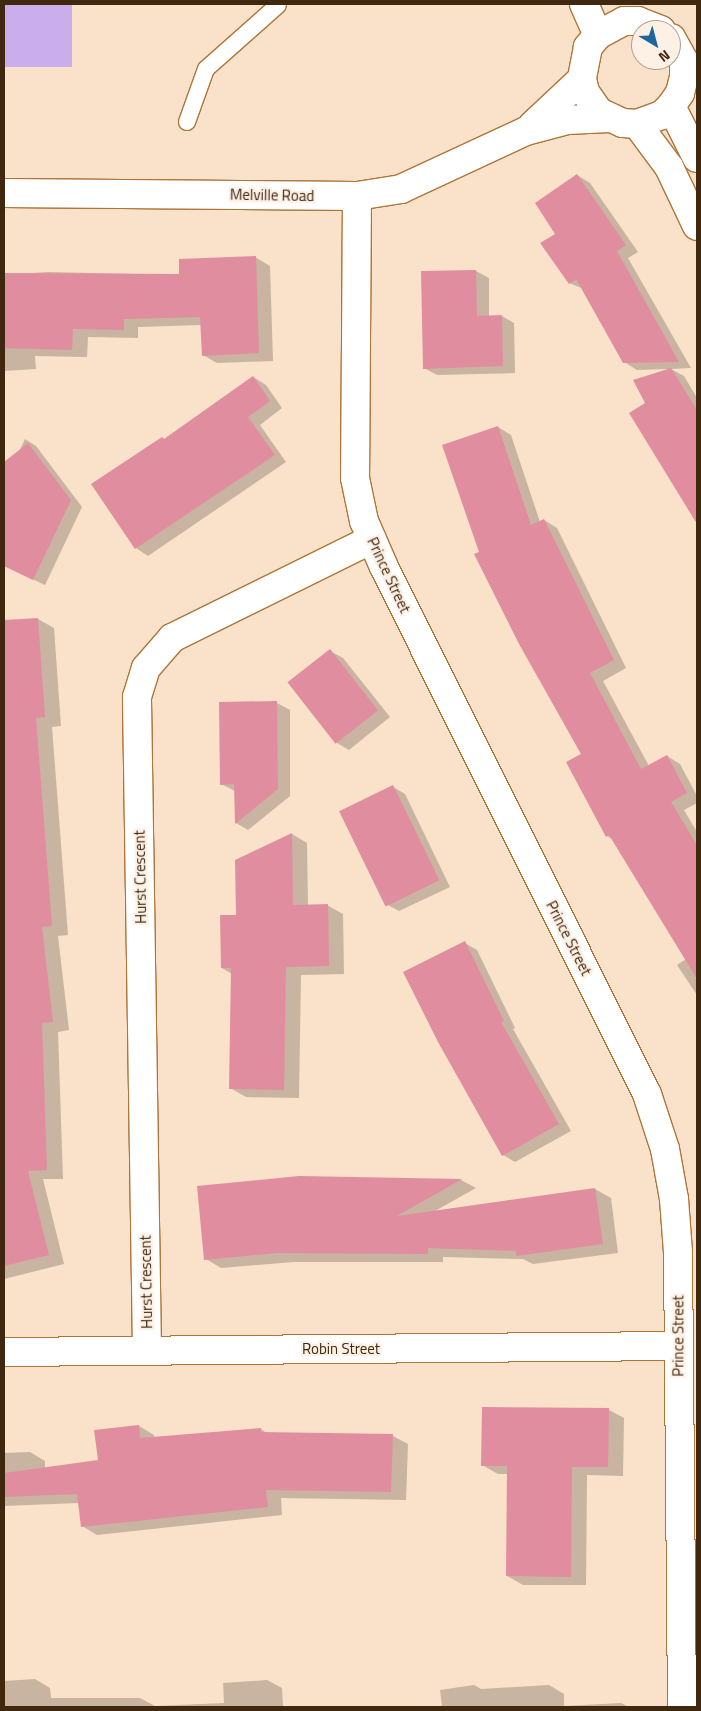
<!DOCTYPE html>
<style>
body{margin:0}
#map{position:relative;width:701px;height:1711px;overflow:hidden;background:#fae1c9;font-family:"Titillium Web",sans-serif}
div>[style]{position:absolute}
.green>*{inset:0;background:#caadec;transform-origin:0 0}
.shadow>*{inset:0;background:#0003}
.building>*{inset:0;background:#e18da0;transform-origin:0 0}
.roads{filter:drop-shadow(1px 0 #ae7539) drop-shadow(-1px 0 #ae7539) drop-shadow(0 1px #ae7539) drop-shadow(0 -1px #ae7539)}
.lane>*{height:16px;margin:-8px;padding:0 8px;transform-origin:8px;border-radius:8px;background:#fff}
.street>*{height:28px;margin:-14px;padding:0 14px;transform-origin:14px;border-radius:14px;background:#fff}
.secondary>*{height:28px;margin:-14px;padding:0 14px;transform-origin:14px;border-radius:14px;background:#fff}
span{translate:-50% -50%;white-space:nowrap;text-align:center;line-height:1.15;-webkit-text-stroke:4.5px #fdf0e5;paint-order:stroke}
.street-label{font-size:15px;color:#40280f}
.frame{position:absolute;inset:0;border:5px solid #40280f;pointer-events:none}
.north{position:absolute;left:631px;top:20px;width:50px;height:50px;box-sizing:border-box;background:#fdf0e5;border:1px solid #b1a08f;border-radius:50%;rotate:143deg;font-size:14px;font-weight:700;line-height:20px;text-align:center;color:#40280f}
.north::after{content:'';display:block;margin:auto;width:18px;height:22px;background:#1d6699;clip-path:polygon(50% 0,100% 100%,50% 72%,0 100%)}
</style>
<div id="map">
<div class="green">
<i style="left:4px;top:4px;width:68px;height:63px"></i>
</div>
<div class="shadow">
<i style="clip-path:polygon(577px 175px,590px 183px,638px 252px,628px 258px,691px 368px,671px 369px,684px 376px,697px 398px,697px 522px,647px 403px,669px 369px,637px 370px,624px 362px,584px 289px,569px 283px,557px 234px)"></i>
<i style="clip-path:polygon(255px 257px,270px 266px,273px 361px,217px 363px,203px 355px,202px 325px,138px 327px,138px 338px,88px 337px,87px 357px,35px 356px,36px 369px,4px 371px,4px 275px,48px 272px,181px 275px)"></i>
<i style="clip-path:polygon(476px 271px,489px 278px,489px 316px,502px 316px,514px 323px,515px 373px,437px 375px,424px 368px,422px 272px)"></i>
<i style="clip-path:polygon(253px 377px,266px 385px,282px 408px,260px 425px,286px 462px,148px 556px,136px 548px,165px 440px)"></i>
<i style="clip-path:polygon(498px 427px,511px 435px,540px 522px,544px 520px,557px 528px,626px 668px,603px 681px,649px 766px,667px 756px,680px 764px,697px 796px,697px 803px,684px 810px,697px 832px,697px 995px,677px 965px,686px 959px,613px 840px,607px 836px,582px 755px,480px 552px)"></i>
<i style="clip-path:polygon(25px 439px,36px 446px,82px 507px,45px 585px,4px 566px,4px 484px)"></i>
<i style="clip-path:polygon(38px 619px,54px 628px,61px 726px,52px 727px,68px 935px,58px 936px,69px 1030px,58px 1032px,63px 1179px,43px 1179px,64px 1264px,4px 1279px,4px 621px)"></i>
<i style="clip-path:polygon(330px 651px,343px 658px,390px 717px,349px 750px,337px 743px,289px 683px)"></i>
<i style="clip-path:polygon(277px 703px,290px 710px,290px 796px,248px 830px,236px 823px,235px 791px,221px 784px,220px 704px)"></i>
<i style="clip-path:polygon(393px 787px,405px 794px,450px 887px,399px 911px,386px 904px)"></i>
<i style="clip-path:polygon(292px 834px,307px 843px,308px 906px,327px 905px,343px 914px,344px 974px,301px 975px,299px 1098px,246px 1097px,230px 1088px,232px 974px,222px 968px,238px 916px)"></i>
<i style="clip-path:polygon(465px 943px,477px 950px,515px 1028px,513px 1029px,571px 1131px,515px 1162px,503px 1155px)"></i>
<i style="clip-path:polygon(299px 1178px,461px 1180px,476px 1188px,435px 1211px,595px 1189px,611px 1198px,618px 1253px,533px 1264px,523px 1259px,443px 1257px,443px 1262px,294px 1262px,221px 1268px,206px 1259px)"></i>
<i style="clip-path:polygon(609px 1410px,624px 1418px,623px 1476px,587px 1475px,586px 1585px,523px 1585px,507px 1576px,508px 1474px,498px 1474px,482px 1465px)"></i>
<i style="clip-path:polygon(139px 1426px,154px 1435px,154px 1438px,261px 1429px,268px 1434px,393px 1436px,408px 1444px,406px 1500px,281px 1498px,282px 1515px,97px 1535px,82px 1526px,79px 1503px,4px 1506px,4px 1453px,30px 1452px,45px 1461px,45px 1468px,99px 1461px)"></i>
<i style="clip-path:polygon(35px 1679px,50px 1688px,51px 1698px,140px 1698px,155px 1706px,224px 1703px,223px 1683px,267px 1680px,282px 1688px,283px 1707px,4px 1707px,4px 1681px)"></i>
<i style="clip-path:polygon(474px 1685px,481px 1689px,549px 1685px,564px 1694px,564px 1706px,621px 1703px,629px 1707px,442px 1707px,440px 1690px)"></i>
</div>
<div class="building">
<i style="clip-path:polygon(577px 174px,626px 245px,617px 251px,679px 362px,623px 363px,576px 279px,569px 284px,540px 243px,555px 234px,535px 203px)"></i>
<i style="clip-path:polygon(256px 256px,259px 353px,202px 356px,200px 317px,124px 319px,124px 330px,73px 329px,72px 350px,4px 348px,4px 273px,179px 274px,179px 259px)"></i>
<i style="clip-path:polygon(476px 270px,477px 316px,502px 315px,503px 366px,423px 369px,421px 271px)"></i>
<i style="clip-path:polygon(671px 368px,697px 410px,697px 524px,629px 413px,645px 403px,633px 380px)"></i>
<i style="clip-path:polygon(253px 376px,270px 401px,248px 417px,275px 455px,135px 549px,91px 484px,162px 437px,164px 439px)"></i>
<i style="clip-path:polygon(498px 426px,531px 525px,544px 519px,614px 660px,590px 673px,641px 769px,667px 755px,687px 793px,671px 802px,697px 845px,697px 979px,609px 835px,606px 837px,566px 762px,581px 754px,519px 644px,474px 554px,479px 552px,442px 445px)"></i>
<i style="clip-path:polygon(28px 443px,71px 500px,33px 580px,4px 566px,4px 462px)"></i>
<i style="clip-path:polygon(38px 618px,45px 717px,36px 718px,52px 926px,42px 927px,53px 1022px,42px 1023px,47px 1170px,28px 1171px,49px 1255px,4px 1266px,4px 620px)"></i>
<i style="left:330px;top:649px;width:78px;height:54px;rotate:52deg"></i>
<i style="clip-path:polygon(277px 701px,278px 789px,235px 824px,234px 784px,220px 785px,219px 702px)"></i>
<i style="left:393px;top:785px;width:106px;height:60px;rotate:64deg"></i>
<i style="clip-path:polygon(292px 833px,293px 905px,328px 904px,329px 966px,286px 967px,284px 1090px,229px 1089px,231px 968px,221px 968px,220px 915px,236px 915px,235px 860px)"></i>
<i style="clip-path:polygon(465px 941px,504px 1021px,501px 1022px,559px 1124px,502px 1156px,438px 1042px,403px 972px)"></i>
<i style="clip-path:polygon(299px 1176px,462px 1179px,397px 1216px,595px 1188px,603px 1244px,516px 1256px,516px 1251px,428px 1248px,428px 1254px,277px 1253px,204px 1260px,197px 1186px)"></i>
<i style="clip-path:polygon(482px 1407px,609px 1408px,608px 1467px,572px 1467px,571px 1577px,506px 1576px,507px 1466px,481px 1466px)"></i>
<i style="clip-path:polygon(139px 1425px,140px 1438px,261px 1428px,261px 1432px,393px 1434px,391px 1492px,266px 1490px,268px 1507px,81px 1527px,77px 1494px,4px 1497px,4px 1473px,98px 1460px,94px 1430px)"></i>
</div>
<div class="roads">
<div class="lane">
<i style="left:187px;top:122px;width:56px;rotate:-70.3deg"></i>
<i style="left:206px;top:69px;width:96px;rotate:-41.6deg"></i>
</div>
<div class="street">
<i style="left:357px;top:196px;width:282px;rotate:90.4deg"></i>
<i style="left:355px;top:478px;width:44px;rotate:78.2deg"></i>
<i style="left:364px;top:521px;width:50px;rotate:66.5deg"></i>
<i style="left:384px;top:567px;width:589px;rotate:63.48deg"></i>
<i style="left:647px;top:1094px;width:58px;rotate:71.9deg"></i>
<i style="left:665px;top:1149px;width:51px;rotate:79.8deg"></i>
<i style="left:674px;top:1199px;width:53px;rotate:85.7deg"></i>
<i style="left:678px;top:1252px;width:455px;rotate:89.5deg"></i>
<i style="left:147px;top:1351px;width:654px;rotate:-90.88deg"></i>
<i style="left:137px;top:697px;width:30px;rotate:-73deg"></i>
<i style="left:146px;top:668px;width:40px;rotate:-49deg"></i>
<i style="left:172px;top:638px;width:223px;rotate:-26.3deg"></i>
<i style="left:4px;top:1352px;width:674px;rotate:-0.51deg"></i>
</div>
<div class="secondary">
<i style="left:584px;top:4px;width:34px;rotate:66deg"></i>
<i style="left:661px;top:30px;width:25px;rotate:-159deg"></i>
<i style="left:638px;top:21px;width:14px;rotate:180deg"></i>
<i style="left:624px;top:21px;width:30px;rotate:152deg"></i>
<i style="left:598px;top:35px;width:16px;rotate:130deg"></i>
<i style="left:588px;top:47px;width:33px;rotate:101deg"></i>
<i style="left:582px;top:79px;width:13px;rotate:77deg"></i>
<i style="left:585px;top:92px;width:24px;rotate:55deg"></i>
<i style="left:599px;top:112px;width:26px;rotate:25deg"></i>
<i style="left:623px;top:123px;width:14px;rotate:4deg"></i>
<i style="left:637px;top:124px;width:27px;rotate:-20deg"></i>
<i style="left:662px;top:115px;width:13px;rotate:-45deg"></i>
<i style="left:671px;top:106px;width:16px;rotate:-55deg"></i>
<i style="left:680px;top:93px;width:16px;rotate:-76deg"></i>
<i style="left:684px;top:77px;width:16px;rotate:-90deg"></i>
<i style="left:684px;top:61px;width:26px;rotate:-119deg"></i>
<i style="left:671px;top:106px;width:58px;rotate:63.4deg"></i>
<i style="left:637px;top:124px;width:54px;rotate:53.3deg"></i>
<i style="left:669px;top:167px;width:65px;rotate:64.6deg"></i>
<i style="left:533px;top:125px;width:67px;rotate:-43.2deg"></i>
<i style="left:4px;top:193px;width:353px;rotate:0.5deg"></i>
<i style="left:357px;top:196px;width:45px;rotate:-9deg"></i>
<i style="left:401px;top:189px;width:138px;rotate:-24.9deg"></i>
<i style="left:526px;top:131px;width:42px;rotate:-15deg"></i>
<i style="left:567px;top:120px;width:43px;rotate:-2.7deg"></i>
</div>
</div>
<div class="street-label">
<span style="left:272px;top:195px;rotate:1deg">Melville Road</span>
<span style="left:389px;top:575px;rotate:65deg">Prince Street</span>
<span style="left:140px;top:877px;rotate:-91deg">Hurst Crescent</span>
<span style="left:569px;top:938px;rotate:63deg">Prince Street</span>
<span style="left:146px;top:1282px;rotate:-91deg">Hurst Crescent</span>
<span style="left:678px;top:1336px;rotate:-90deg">Prince Street</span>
<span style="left:341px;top:1349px">Robin Street</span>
</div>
<div class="frame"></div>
<div class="north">N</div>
</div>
